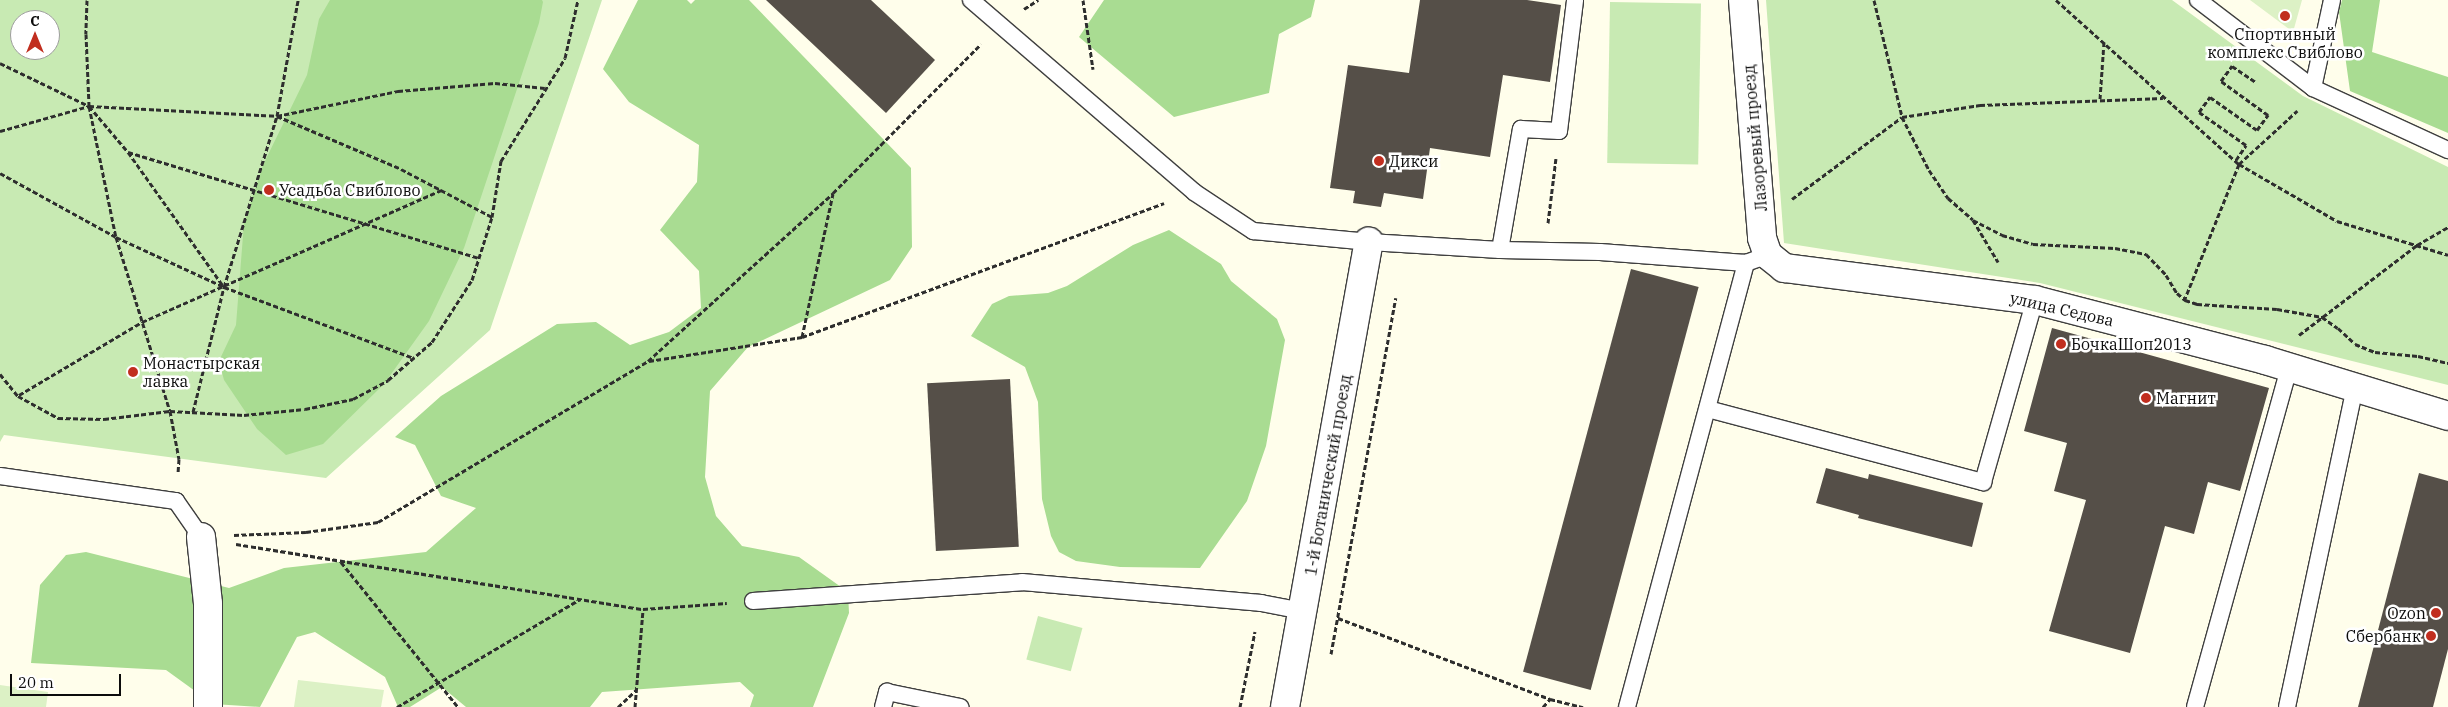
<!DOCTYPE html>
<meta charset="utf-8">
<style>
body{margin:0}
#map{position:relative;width:2448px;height:707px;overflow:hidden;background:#fffeeb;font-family:"IBM Plex Serif",serif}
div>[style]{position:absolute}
.green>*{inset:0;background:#c8eab3;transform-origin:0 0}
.forest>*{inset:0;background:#a9dc92}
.pitch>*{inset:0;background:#dcf1c5}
.building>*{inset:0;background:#554f48;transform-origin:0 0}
.path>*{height:3px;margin-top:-1.5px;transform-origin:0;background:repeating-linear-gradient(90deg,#2e2e2e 0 5px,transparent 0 7.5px)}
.roads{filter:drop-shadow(1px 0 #3f3f3f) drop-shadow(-1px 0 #3f3f3f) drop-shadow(0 1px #3f3f3f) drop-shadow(0 -1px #3f3f3f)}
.service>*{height:16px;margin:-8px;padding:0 8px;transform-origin:8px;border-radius:8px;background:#fff}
.minor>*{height:28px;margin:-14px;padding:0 14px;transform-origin:14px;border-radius:14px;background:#fff}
.dots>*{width:14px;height:14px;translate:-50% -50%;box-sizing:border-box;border:2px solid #fff;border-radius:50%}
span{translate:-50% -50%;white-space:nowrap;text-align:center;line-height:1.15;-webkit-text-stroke:5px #fff;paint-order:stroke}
.poi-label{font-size:16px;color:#0c0c0c}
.left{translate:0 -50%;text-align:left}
.right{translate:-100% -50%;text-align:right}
.street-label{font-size:16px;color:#0c0c0c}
.north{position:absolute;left:10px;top:10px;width:50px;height:50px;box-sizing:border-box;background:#fff;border:1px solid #9e9e9e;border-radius:50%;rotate:0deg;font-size:14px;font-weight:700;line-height:20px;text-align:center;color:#0c0c0c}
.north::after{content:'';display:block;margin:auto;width:18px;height:22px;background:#c12e1f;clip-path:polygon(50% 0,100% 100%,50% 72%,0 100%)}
.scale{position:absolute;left:10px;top:674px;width:111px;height:22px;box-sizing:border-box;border:2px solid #0c0c0c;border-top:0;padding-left:6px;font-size:15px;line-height:18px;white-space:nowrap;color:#0c0c0c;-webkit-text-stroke:4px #fff;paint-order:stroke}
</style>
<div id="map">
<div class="green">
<i style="clip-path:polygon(evenodd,0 0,602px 0,490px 330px,326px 478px,4px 435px,0 442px,0 0,20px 20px,50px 20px,50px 50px,20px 50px,20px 20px)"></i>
<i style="clip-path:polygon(1766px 0,2172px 0,2303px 96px,2448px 167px,2448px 385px,2040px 283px,1784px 243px)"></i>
<i style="left:1610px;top:2px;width:91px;height:161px;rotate:1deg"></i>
<i style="left:1038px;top:616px;width:46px;height:45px;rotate:15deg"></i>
</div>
<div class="forest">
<i style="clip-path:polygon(330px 0,542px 0,543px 2px,539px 23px,464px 248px,429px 321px,384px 384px,323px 444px,286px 455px,257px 429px,224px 380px,219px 361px,236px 325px,244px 223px,263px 165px,307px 75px,319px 19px)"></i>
<i style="clip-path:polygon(638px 0,687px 0,691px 4px,695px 0,749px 0,911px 168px,912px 247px,890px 280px,748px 347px,710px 391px,705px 477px,716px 516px,742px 546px,799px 557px,848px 592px,849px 613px,813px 707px,750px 707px,754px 695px,740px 682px,602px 692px,590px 707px,466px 707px,442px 687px,410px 707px,398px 707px,385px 677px,315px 632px,297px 637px,260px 707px,213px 704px,166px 670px,31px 663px,40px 585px,66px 555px,86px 552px,229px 588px,284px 568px,426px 552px,476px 508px,441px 496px,415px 445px,395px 437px,441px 396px,557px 324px,596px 322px,630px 345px,669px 332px,701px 308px,699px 271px,660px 230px,697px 182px,699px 145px,629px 102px,603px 69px)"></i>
<i style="clip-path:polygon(1104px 0,1315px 0,1311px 17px,1279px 34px,1269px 93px,1174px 117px,1079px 37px)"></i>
<i style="clip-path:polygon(2342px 0,2380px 0,2372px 52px,2448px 77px,2448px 133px,2350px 91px,2339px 12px)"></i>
<i style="clip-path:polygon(1169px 230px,1221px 264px,1231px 281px,1277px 319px,1285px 340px,1266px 446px,1247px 501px,1200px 568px,1120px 567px,1076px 561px,1059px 552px,1051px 536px,1042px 499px,1038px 402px,1025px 367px,971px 336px,992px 304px,1009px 296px,1048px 293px,1067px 286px,1133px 245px)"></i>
</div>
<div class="pitch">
<i style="clip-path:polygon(2250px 0,2302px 0,2293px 32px)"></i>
<i style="clip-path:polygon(298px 680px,384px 690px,381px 707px,294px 707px)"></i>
<i style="clip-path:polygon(0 685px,48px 692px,46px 707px,0 707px)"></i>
</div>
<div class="building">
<i style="clip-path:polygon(766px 0,871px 0,935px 60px,886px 113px)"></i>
<i style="clip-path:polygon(1420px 0,1527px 0,1561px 5px,1550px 82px,1503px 75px,1490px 157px,1430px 148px,1423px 199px,1384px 193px,1381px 207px,1353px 203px,1355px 191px,1330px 188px,1348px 65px,1409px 73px)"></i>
<i style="left:1631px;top:269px;width:70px;height:417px;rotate:15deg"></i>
<i style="clip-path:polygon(2052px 328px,2269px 388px,2240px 491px,2208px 482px,2194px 534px,2165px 526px,2130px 653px,2049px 631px,2086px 500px,2054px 491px,2067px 443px,2024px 431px)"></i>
<i style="left:1010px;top:379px;width:168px;height:83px;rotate:87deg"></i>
<i style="clip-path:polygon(1826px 468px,1868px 479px,1869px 474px,1983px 503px,1972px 547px,1858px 518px,1859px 515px,1816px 503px)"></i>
<i style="clip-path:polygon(2419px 473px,2448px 481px,2448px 649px,2433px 707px,2358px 707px)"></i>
</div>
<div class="path">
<i style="left:87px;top:0;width:34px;rotate:92deg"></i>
<i style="left:86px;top:34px;width:72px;rotate:87.6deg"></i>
<i style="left:89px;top:106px;width:60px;rotate:49.7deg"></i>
<i style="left:128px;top:152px;width:166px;rotate:54.6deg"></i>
<i style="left:1083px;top:0;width:70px;rotate:81.8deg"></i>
<i style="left:1874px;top:0;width:120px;rotate:76.5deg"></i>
<i style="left:1902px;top:117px;width:59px;rotate:63deg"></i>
<i style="left:1929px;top:170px;width:34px;rotate:56deg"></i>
<i style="left:1948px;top:198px;width:33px;rotate:41deg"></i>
<i style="left:1973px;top:220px;width:33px;rotate:27deg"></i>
<i style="left:2002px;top:235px;width:32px;rotate:16deg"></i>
<i style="left:2033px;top:244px;width:82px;rotate:2.8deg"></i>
<i style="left:2115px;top:248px;width:32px;rotate:11deg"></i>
<i style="left:2146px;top:254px;width:29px;rotate:46deg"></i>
<i style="left:2166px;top:275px;width:21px;rotate:59deg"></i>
<i style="left:2177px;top:293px;width:11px;rotate:41deg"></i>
<i style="left:2185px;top:300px;width:13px;rotate:18deg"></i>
<i style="left:2197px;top:304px;width:80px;rotate:3.6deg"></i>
<i style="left:2277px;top:309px;width:46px;rotate:10.1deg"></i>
<i style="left:2322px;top:317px;width:19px;rotate:35deg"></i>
<i style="left:2338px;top:328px;width:23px;rotate:43deg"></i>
<i style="left:2355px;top:344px;width:22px;rotate:22deg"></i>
<i style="left:2375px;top:352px;width:43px;rotate:5.3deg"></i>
<i style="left:2418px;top:356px;width:31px;rotate:13deg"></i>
<i style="left:2056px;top:0;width:246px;rotate:41.9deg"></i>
<i style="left:2239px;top:164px;width:113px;rotate:30.2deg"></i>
<i style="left:2337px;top:221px;width:116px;rotate:17deg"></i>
<i style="left:1024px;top:9px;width:17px;rotate:-33deg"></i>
<i style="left:0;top:63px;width:99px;rotate:25.8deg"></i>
<i style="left:89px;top:106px;width:134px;rotate:78.4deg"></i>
<i style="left:116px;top:237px;width:182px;rotate:72.8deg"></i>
<i style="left:170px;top:411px;width:49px;rotate:79.4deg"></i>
<i style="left:179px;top:459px;width:14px;rotate:94deg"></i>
<i style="left:2100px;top:99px;width:57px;rotate:-86deg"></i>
<i style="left:277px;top:116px;width:135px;rotate:23.1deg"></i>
<i style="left:401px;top:169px;width:103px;rotate:27.8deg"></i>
<i style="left:0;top:131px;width:92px;rotate:-15.7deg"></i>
<i style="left:89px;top:106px;width:188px;rotate:3deg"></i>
<i style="left:277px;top:116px;width:124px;rotate:-11.7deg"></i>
<i style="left:398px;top:91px;width:97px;rotate:-4.7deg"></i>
<i style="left:495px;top:83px;width:50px;rotate:5.7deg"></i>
<i style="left:128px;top:152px;width:367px;rotate:16.8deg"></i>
<i style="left:2236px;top:160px;width:18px;rotate:-56deg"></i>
<i style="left:2246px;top:145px;width:57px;rotate:-144.9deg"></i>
<i style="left:2199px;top:112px;width:19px;rotate:-54deg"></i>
<i style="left:2210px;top:97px;width:57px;rotate:35.1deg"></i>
<i style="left:2257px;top:130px;width:19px;rotate:-54deg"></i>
<i style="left:2268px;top:115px;width:58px;rotate:-144.1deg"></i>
<i style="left:2221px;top:81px;width:19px;rotate:-54deg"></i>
<i style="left:2232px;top:66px;width:29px;rotate:34deg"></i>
<i style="left:0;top:173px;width:132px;rotate:28.9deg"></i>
<i style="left:116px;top:237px;width:119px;rotate:24.8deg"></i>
<i style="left:224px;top:287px;width:203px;rotate:20.5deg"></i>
<i style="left:1792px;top:199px;width:137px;rotate:-36.7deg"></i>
<i style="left:1902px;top:117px;width:79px;rotate:-8.7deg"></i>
<i style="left:1980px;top:105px;width:183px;rotate:-2.2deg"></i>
<i style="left:1973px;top:220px;width:49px;rotate:59.2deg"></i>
<i style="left:1548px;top:223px;width:65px;rotate:-83deg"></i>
<i style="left:2184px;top:301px;width:148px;rotate:-68.1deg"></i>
<i style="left:2239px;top:164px;width:79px;rotate:-42.4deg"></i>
<i style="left:2299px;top:335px;width:148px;rotate:-37.3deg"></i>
<i style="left:2417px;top:245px;width:36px;rotate:-30deg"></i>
<i style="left:802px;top:337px;width:146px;rotate:-77.8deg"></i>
<i style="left:649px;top:361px;width:155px;rotate:-8.9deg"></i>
<i style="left:802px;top:337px;width:386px;rotate:-20.3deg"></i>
<i style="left:0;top:374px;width:28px;rotate:51deg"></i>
<i style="left:18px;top:396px;width:46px;rotate:28.8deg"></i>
<i style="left:58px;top:418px;width:46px;rotate:1.2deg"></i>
<i style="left:104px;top:419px;width:66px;rotate:-6.9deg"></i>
<i style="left:170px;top:411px;width:74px;rotate:3.1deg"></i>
<i style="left:244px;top:415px;width:61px;rotate:-5.6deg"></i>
<i style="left:305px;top:409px;width:49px;rotate:-11.8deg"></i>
<i style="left:353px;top:399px;width:40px;rotate:-28deg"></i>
<i style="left:388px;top:380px;width:58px;rotate:-40.8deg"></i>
<i style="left:432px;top:342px;width:74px;rotate:-57.2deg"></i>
<i style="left:472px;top:280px;width:66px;rotate:-72.4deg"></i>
<i style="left:492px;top:217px;width:57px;rotate:-80.9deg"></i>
<i style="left:501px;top:161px;width:121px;rotate:-58.1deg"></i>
<i style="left:565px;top:58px;width:59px;rotate:-77.4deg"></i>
<i style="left:19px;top:395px;width:143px;rotate:-30.7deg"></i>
<i style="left:142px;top:322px;width:327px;rotate:-23.8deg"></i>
<i style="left:193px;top:412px;width:129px;rotate:-76.1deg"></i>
<i style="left:224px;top:287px;width:179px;rotate:-72.8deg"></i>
<i style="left:277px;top:116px;width:118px;rotate:-79.7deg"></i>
<i style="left:234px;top:535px;width:72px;rotate:-2.4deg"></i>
<i style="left:306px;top:532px;width:73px;rotate:-7.9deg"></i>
<i style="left:378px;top:522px;width:314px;rotate:-30.8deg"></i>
<i style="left:648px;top:361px;width:250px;rotate:-42.2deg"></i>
<i style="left:833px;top:193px;width:210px;rotate:-45.2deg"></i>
<i style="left:236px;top:544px;width:412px;rotate:9.1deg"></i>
<i style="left:643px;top:609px;width:84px;rotate:-4.1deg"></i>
<i style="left:341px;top:562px;width:186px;rotate:51.1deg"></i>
<i style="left:1338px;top:618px;width:227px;rotate:20.9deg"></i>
<i style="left:1550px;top:699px;width:34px;rotate:14deg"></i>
<i style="left:1331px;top:654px;width:362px;rotate:-79.7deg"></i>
<i style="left:397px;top:707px;width:212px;rotate:-30.5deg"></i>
<i style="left:618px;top:707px;width:25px;rotate:-43deg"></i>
<i style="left:635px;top:707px;width:98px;rotate:-85.3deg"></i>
<i style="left:1240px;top:707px;width:77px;rotate:-78.8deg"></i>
<i style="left:1543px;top:707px;width:11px;rotate:-49deg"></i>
</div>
<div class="roads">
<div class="service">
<i style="left:971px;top:0;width:294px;rotate:40.7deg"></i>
<i style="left:1194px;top:192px;width:71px;rotate:33.5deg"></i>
<i style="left:1253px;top:231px;width:117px;rotate:5.4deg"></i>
<i style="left:1369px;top:242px;width:131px;rotate:3.5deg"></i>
<i style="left:1500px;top:250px;width:100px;rotate:1.1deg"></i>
<i style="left:1600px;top:252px;width:146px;rotate:4.3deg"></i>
<i style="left:1746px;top:263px;width:23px;rotate:-20deg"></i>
<i style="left:2198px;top:0;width:145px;rotate:37.4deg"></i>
<i style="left:2313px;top:88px;width:149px;rotate:24.7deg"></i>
<i style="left:2313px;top:88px;width:90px;rotate:-77.8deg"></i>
<i style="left:1500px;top:250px;width:123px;rotate:-80.2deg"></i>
<i style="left:1521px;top:129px;width:38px;rotate:3deg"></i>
<i style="left:1559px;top:131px;width:132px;rotate:-83deg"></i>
<i style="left:1708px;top:409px;width:285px;rotate:14.9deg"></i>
<i style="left:1983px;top:482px;width:189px;rotate:-74.1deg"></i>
<i style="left:0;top:476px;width:178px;rotate:8.1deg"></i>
<i style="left:176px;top:501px;width:44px;rotate:55.2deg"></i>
<i style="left:753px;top:601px;width:270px;rotate:-4deg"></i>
<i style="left:1022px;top:582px;width:240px;rotate:5deg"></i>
<i style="left:1261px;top:603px;width:43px;rotate:10.8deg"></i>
<i style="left:883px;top:707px;width:16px;rotate:-75deg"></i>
<i style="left:887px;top:692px;width:75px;rotate:11.6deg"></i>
<i style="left:1627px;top:707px;width:460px;rotate:-75deg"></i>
<i style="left:2195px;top:707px;width:352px;rotate:-74.5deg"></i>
<i style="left:2287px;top:707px;width:326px;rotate:-78deg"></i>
</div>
<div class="minor">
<i style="left:1743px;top:0;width:239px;rotate:85.4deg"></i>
<i style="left:1762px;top:238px;width:18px;rotate:71deg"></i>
<i style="left:1768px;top:255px;width:21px;rotate:39deg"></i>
<i style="left:1784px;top:268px;width:253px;rotate:7.3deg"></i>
<i style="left:2035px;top:300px;width:238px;rotate:14.6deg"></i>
<i style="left:2265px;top:360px;width:191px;rotate:17deg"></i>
<i style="left:201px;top:537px;width:67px;rotate:84deg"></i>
<i style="left:208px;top:604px;width:103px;rotate:90deg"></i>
<i style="left:1285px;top:707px;width:473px;rotate:-79.8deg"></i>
</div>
</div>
<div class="dots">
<i style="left:2285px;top:16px;background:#c12e1f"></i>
<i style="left:1379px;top:161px;background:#c12e1f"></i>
<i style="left:269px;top:190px;background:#c12e1f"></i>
<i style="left:2061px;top:344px;background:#c12e1f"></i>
<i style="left:133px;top:372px;background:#c12e1f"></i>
<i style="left:2146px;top:398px;background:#c12e1f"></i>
<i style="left:2436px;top:613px;background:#c12e1f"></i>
<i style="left:2431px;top:636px;background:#c12e1f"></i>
</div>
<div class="poi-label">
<span style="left:2285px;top:43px">Спортивный<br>комплекс Свиблово</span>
<span class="left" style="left:1389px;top:161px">Дикси</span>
<span class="left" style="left:279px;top:190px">Усадьба Свиблово</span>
<span class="left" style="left:2071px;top:344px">БочкаШоп2013</span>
<span class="left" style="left:143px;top:372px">Монастырская<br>лавка</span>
<span class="left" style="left:2156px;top:398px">Магнит</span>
<span class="right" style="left:2426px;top:613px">Ozon</span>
<span class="right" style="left:2421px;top:636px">Сбербанк</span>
</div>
<div class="street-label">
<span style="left:1755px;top:138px;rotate:-95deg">Лазоревый проезд</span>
<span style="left:2062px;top:309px;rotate:13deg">улица Седова</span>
<span style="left:1328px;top:475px;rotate:-80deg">1-й Ботанический проезд</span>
</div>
<div class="north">С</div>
<div class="scale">20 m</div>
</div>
